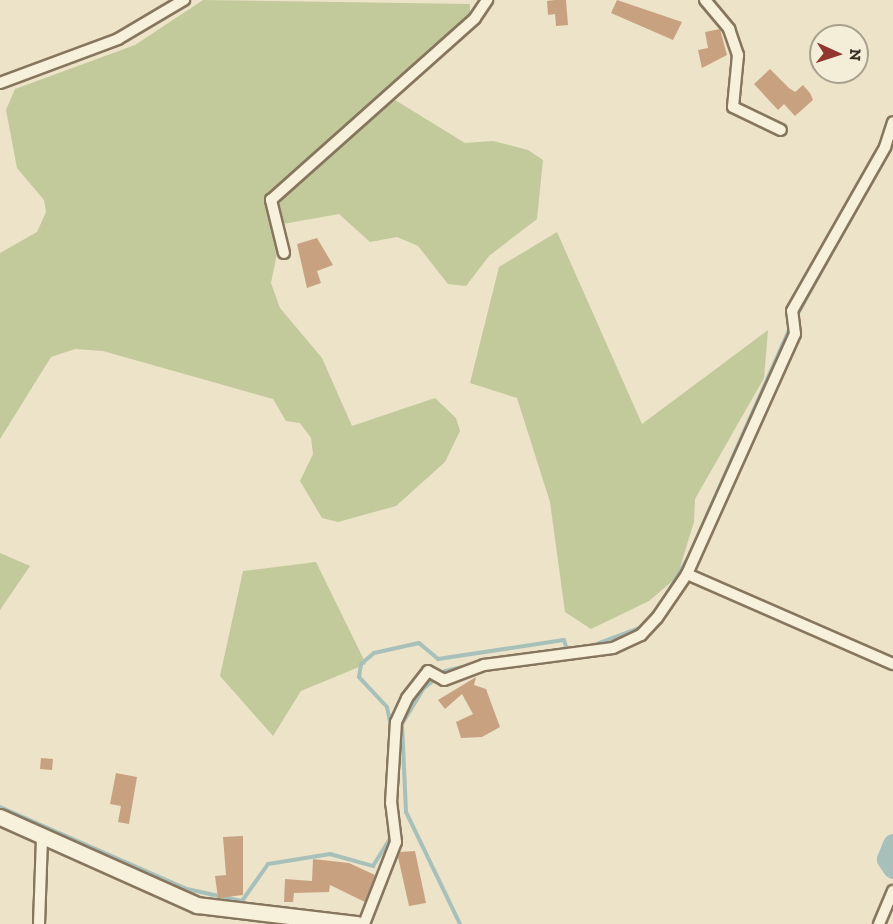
<!DOCTYPE html>
<style>
body{margin:0}
#map{position:relative;width:893px;height:924px;overflow:hidden;background:#ece3c8;font-family:"Zilla Slab",serif}
div>[style]{position:absolute}
.green>*{inset:0;background:#c2ca9c}
.stream>*{height:4px;margin:-2px;padding:0 2px;transform-origin:2px;border-radius:2px;background:#a8c0ba}
.river>*{height:21px;margin:-10.5px;padding:0 10.5px;transform-origin:10.5px;border-radius:10.5px;background:#a8c0ba}
.building>*{inset:0;background:#c8a280;transform-origin:0 0}
.roads{filter:drop-shadow(2px 0 #87765e) drop-shadow(-2px 0 #87765e) drop-shadow(0 2px #87765e) drop-shadow(0 -2px #87765e)}
.street>*{height:10px;margin:-5px;padding:0 5px;transform-origin:5px;border-radius:5px;background:#f7f0db}
.secondary>*{height:15px;margin:-7.5px;padding:0 7.5px;transform-origin:7.5px;border-radius:7.5px;background:#f7f0db}
span{translate:-50% -50%;white-space:nowrap;text-align:center;line-height:1.15;-webkit-text-stroke:4.5px #f4edd7;paint-order:stroke}
.north{position:absolute;left:809px;top:24px;width:60px;height:60px;box-sizing:border-box;background:#f4edd7;border:2px solid #a9a08e;border-radius:50%;rotate:93deg;font-size:16px;font-weight:700;line-height:24px;text-align:center;color:#382d21}
.north::after{content:'';display:block;margin:auto;width:21px;height:27px;background:#923631;clip-path:polygon(50% 0,100% 100%,50% 72%,0 100%)}
</style>
<div id="map">
<div class="green">
<i style="clip-path:polygon(203px 0,470px 4px,470px 12px,396px 90px,395px 100px,465px 143px,493px 141px,528px 150px,543px 160px,537px 219px,489px 256px,466px 286px,448px 284px,418px 246px,397px 237px,370px 242px,339px 214px,283px 224px,271px 283px,280px 308px,322px 358px,352px 426px,435px 398px,456px 418px,460px 431px,445px 462px,396px 506px,338px 522px,322px 518px,300px 481px,313px 454px,311px 438px,300px 423px,286px 421px,273px 399px,103px 351px,75px 349px,51px 357px,0 439px,0 253px,37px 232px,46px 212px,44px 200px,17px 168px,6px 110px,15px 89px,135px 45px)"></i>
<i style="clip-path:polygon(557px 232px,642px 424px,768px 330px,764px 378px,695px 499px,694px 522px,677px 577px,649px 601px,591px 629px,565px 612px,550px 502px,517px 398px,470px 383px,499px 267px)"></i>
<i style="clip-path:polygon(0 553px,30px 566px,0 610px)"></i>
<i style="clip-path:polygon(316px 562px,366px 664px,301px 691px,273px 736px,220px 676px,243px 571px)"></i>
</div>
<div class="stream">
<i style="left:796px;top:317px;width:200px;rotate:-61deg"></i>
<i style="left:664px;top:599px;width:48px;rotate:-59.7deg"></i>
<i style="left:688px;top:558px;width:254px;rotate:-66.1deg"></i>
<i style="left:591px;top:646px;width:54px;rotate:-20.4deg"></i>
<i style="left:642px;top:627px;width:28px;rotate:-51deg"></i>
<i style="left:391px;top:726px;width:19px;rotate:-102deg"></i>
<i style="left:387px;top:707px;width:41px;rotate:-133deg"></i>
<i style="left:359px;top:677px;width:13px;rotate:-81deg"></i>
<i style="left:361px;top:664px;width:17px;rotate:-40deg"></i>
<i style="left:374px;top:653px;width:46px;rotate:-12.5deg"></i>
<i style="left:419px;top:643px;width:25px;rotate:40deg"></i>
<i style="left:438px;top:659px;width:127px;rotate:-8.6deg"></i>
<i style="left:564px;top:640px;width:10px;rotate:73deg"></i>
<i style="left:0;top:807px;width:204px;rotate:23.7deg"></i>
<i style="left:187px;top:889px;width:56px;rotate:12.3deg"></i>
<i style="left:242px;top:901px;width:45px;rotate:-54.9deg"></i>
<i style="left:268px;top:864px;width:63px;rotate:-9.2deg"></i>
<i style="left:330px;top:854px;width:45px;rotate:15.6deg"></i>
<i style="left:373px;top:866px;width:32px;rotate:-58deg"></i>
<i style="left:390px;top:839px;width:52px;rotate:-93.3deg"></i>
<i style="left:460px;top:924px;width:124px;rotate:-115.7deg"></i>
<i style="left:406px;top:812px;width:88px;rotate:-92.6deg"></i>
<i style="left:402px;top:724px;width:41px;rotate:-59deg"></i>
<i style="left:423px;top:689px;width:28px;rotate:-39deg"></i>
<i style="left:445px;top:671px;width:57px;rotate:-13.1deg"></i>
</div>
<div class="river">
<i style="left:893px;top:844px;width:16px;rotate:112deg"></i>
<i style="left:887px;top:859px;width:11px;rotate:56deg"></i>
</div>
<div class="building">
<i style="clip-path:polygon(555px 0,566px 0,568px 25px,556px 26px,555px 14px,548px 15px,547px 1px)"></i>
<i style="clip-path:polygon(617px 0,682px 22px,673px 40px,611px 13px)"></i>
<i style="clip-path:polygon(720px 29px,727px 55px,702px 68px,698px 50px,708px 48px,705px 32px)"></i>
<i style="clip-path:polygon(770px 69px,789px 88px,795px 92px,803px 85px,810px 93px,813px 100px,795px 116px,784px 104px,778px 110px,754px 84px)"></i>
<i style="clip-path:polygon(317px 238px,333px 265px,317px 271px,321px 283px,307px 288px,297px 244px)"></i>
<i style="clip-path:polygon(476px 677px,474px 685px,486px 689px,500px 727px,482px 737px,461px 738px,456px 722px,473px 714px,462px 694px,445px 709px,438px 700px)"></i>
<i style="left:41px;top:758px;width:12px;height:11px;rotate:5deg"></i>
<i style="clip-path:polygon(116px 773px,137px 777px,129px 824px,118px 822px,121px 806px,110px 804px)"></i>
<i style="clip-path:polygon(243px 836px,243px 895px,218px 898px,215px 876px,226px 875px,223px 837px)"></i>
<i style="clip-path:polygon(415px 851px,426px 903px,409px 906px,398px 857px,400px 852px)"></i>
<i style="clip-path:polygon(313px 859px,349px 863px,375px 875px,365px 902px,330px 885px,329px 892px,294px 893px,293px 902px,284px 902px,285px 879px,312px 881px)"></i>
</div>
<div class="roads">
<div class="street">
<i style="left:705px;top:0;width:38px;rotate:50deg"></i>
<i style="left:729px;top:29px;width:28px;rotate:71deg"></i>
<i style="left:738px;top:55px;width:52px;rotate:95.5deg"></i>
<i style="left:733px;top:107px;width:53px;rotate:25.6deg"></i>
<i style="left:0;top:83px;width:126px;rotate:-20.4deg"></i>
<i style="left:118px;top:39px;width:77px;rotate:-30.6deg"></i>
<i style="left:284px;top:253px;width:55px;rotate:-103.8deg"></i>
<i style="left:271px;top:200px;width:273px;rotate:-41.7deg"></i>
<i style="left:475px;top:18px;width:22px;rotate:-56deg"></i>
<i style="left:687px;top:574px;width:225px;rotate:23.6deg"></i>
<i style="left:39px;top:924px;width:86px;rotate:-88deg"></i>
<i style="left:364px;top:924px;width:88px;rotate:-68.7deg"></i>
<i style="left:396px;top:842px;width:39px;rotate:-97deg"></i>
<i style="left:391px;top:803px;width:81px;rotate:-86.5deg"></i>
<i style="left:396px;top:722px;width:26px;rotate:-65deg"></i>
<i style="left:407px;top:698px;width:34px;rotate:-52deg"></i>
<i style="left:428px;top:671px;width:18px;rotate:29deg"></i>
<i style="left:444px;top:680px;width:43px;rotate:-20.6deg"></i>
<i style="left:484px;top:665px;width:130px;rotate:-7.5deg"></i>
<i style="left:613px;top:648px;width:31px;rotate:-25deg"></i>
<i style="left:641px;top:635px;width:23px;rotate:-47deg"></i>
<i style="left:657px;top:618px;width:53px;rotate:-55.7deg"></i>
<i style="left:687px;top:574px;width:263px;rotate:-65.8deg"></i>
<i style="left:795px;top:334px;width:23px;rotate:-97deg"></i>
<i style="left:792px;top:311px;width:189px;rotate:-60.4deg"></i>
<i style="left:885px;top:147px;width:26px;rotate:-72deg"></i>
<i style="left:879px;top:924px;width:36px;rotate:-67deg"></i>
</div>
<div class="secondary">
<i style="left:0;top:817px;width:216px;rotate:24.1deg"></i>
<i style="left:197px;top:905px;width:161px;rotate:6.8deg"></i>
</div>
</div>
<div class="north">N</div>
</div>
